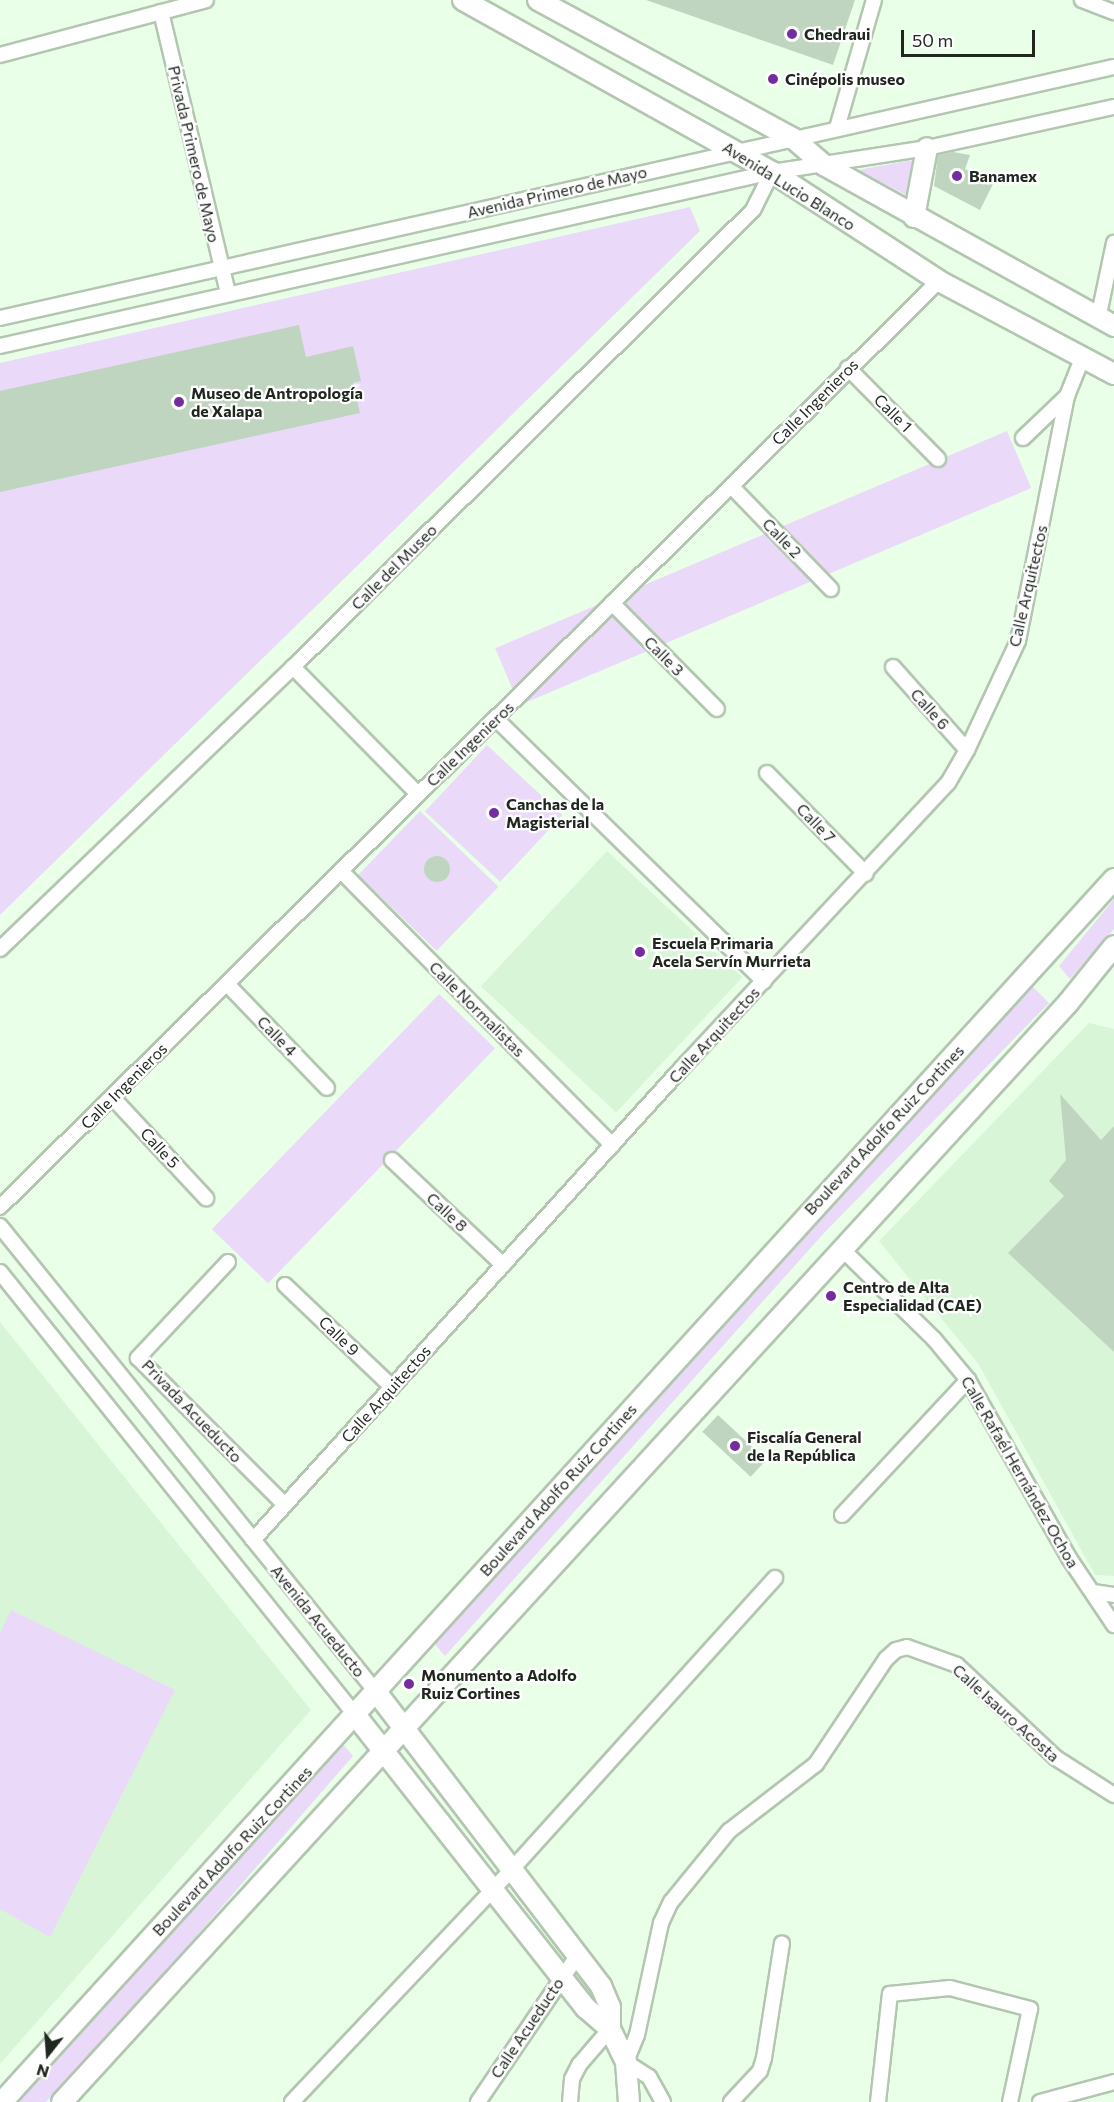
<!DOCTYPE html>
<meta charset="utf-8">
<style>
body{margin:0}
#map{position:relative;width:1114px;height:2102px;overflow:hidden;background:#e9ffe7;font-family:Commissioner,sans-serif}
div>[style]{position:absolute}
.built>*{inset:0;background:#d9f5d7;transform-origin:0 0}
.green>*{inset:0;background:#ebd9fa;transform-origin:0 0}
.building>*{inset:0;background:#c0d5bf;transform-origin:0 0}
.round{border-radius:50%}
.roads{filter:drop-shadow(2px 0 #b2c6b0) drop-shadow(-2px 0 #b2c6b0) drop-shadow(0 2px #b2c6b0) drop-shadow(0 -2px #b2c6b0)}
.street>*{height:14px;margin:-7px;padding:0 7px;transform-origin:7px;border-radius:7px;background:#fff}
.secondary>*{height:20px;margin:-10px;padding:0 10px;transform-origin:10px;border-radius:10px;background:#fff}
.dots>*{width:16px;height:16px;translate:-50% -50%;box-sizing:border-box;border:3px solid #fff;border-radius:50%}
span{translate:-50% -50%;white-space:nowrap;text-align:center;line-height:1.15;-webkit-text-stroke:4.5px #fff;paint-order:stroke}
.poi-label{font-size:16px;color:#1f271f;font-weight:700}
.left{translate:0 -50%;text-align:left}
.street-label{font-size:16px;color:#1f271f}
.north{position:absolute;left:18px;top:2024px;width:60px;height:60px;-webkit-text-stroke:4px #fff;paint-order:stroke;rotate:197deg;font-size:16px;font-weight:700;line-height:24px;text-align:center;color:#1f271f}
.north::after{content:'';display:block;margin:auto;width:21px;height:27px;background:#1f271f;clip-path:polygon(50% 0,100% 100%,50% 72%,0 100%)}
.scale{position:absolute;left:901px;top:30px;width:134px;height:27px;box-sizing:border-box;border:3px solid #1f271f;border-top:0;padding-left:8px;font-size:18px;line-height:21px;white-space:nowrap;color:#1f271f;-webkit-text-stroke:4px #fff;paint-order:stroke}
</style>
<div id="map">
<div class="built">
<i style="left:607px;top:851px;width:185px;height:185px;rotate:43deg"></i>
<i style="clip-path:polygon(1089px 1023px,1114px 1029px,1114px 1576px,1095px 1575px,979px 1365px,879px 1241px)"></i>
<i style="clip-path:polygon(0 1322px,311px 1710px,0 2064px)"></i>
</div>
<div class="green">
<i style="clip-path:polygon(913px 160px,908px 196px,858px 170px)"></i>
<i style="clip-path:polygon(690px 207px,700px 231px,0 915px,0 363px)"></i>
<i style="left:1007px;top:431px;width:62px;height:556px;rotate:67deg"></i>
<i style="left:487px;top:745px;width:103px;height:91px;rotate:43deg"></i>
<i style="left:420px;top:811px;width:109px;height:89px;rotate:44deg"></i>
<i style="clip-path:polygon(1114px 899px,1114px 929px,1070px 979px,1059px 966px)"></i>
<i style="clip-path:polygon(1032px 986px,1049px 1003px,824px 1233px,445px 1656px,433px 1642px,910px 1114px)"></i>
<i style="left:439px;top:994px;width:78px;height:327px;rotate:44deg"></i>
<i style="clip-path:polygon(11px 1610px,175px 1690px,50px 1937px,0 1909px,0 1633px)"></i>
<i style="clip-path:polygon(337px 1737px,353px 1756px,132px 2010px,46px 2102px,13px 2102px)"></i>
</div>
<div class="building">
<i style="clip-path:polygon(646px 0,855px 0,833px 65px)"></i>
<i style="clip-path:polygon(953px 152px,970px 155px,965px 169px,994px 182px,980px 210px,934px 186px,938px 155px)"></i>
<i style="clip-path:polygon(299px 325px,306px 357px,353px 346px,361px 381px,353px 383px,360px 413px,0 492px,0 391px)"></i>
<i class="round" style="left:424px;top:856px;width:26px;height:26px"></i>
<i style="clip-path:polygon(1060px 1094px,1101px 1140px,1114px 1126px,1114px 1352px,1008px 1253px,1064px 1196px,1049px 1181px,1066px 1160px)"></i>
<i style="left:718px;top:1415px;width:66px;height:23px;rotate:43deg"></i>
</div>
<div class="roads">
<div class="street">
<i style="left:1082px;top:0;width:34px;rotate:21deg"></i>
<i style="left:161px;top:12px;width:290px;rotate:76.6deg"></i>
<i style="left:0;top:55px;width:213px;rotate:-14.9deg"></i>
<i style="left:837px;top:128px;width:133px;rotate:-73.9deg"></i>
<i style="left:0;top:318px;width:1142px;rotate:-12.7deg"></i>
<i style="left:1098px;top:319px;width:78px;rotate:-78.1deg"></i>
<i style="left:0;top:346px;width:791px;rotate:-12.7deg"></i>
<i style="left:772px;top:172px;width:157px;rotate:-8.8deg"></i>
<i style="left:927px;top:148px;width:191px;rotate:-12.4deg"></i>
<i style="left:848px;top:368px;width:128px;rotate:45.3deg"></i>
<i style="left:1023px;top:438px;width:61px;rotate:-43.7deg"></i>
<i style="left:732px;top:487px;width:142px;rotate:45.9deg"></i>
<i style="left:612px;top:603px;width:149px;rotate:45.3deg"></i>
<i style="left:293px;top:667px;width:178px;rotate:45.5deg"></i>
<i style="left:893px;top:667px;width:111px;rotate:48.3deg"></i>
<i style="left:496px;top:719px;width:375px;rotate:44.4deg"></i>
<i style="left:767px;top:773px;width:141px;rotate:45.6deg"></i>
<i style="left:343px;top:873px;width:383px;rotate:45.3deg"></i>
<i style="left:0;top:949px;width:407px;rotate:-43.9deg"></i>
<i style="left:293px;top:667px;width:648px;rotate:-44.81deg"></i>
<i style="left:753px;top:210px;width:42px;rotate:-63.4deg"></i>
<i style="left:227px;top:984px;width:144px;rotate:46.1deg"></i>
<i style="left:113px;top:1098px;width:137px;rotate:47.1deg"></i>
<i style="left:392px;top:1160px;width:153px;rotate:43.4deg"></i>
<i style="left:0;top:1207px;width:1319px;rotate:-44.6deg"></i>
<i style="left:0;top:1226px;width:600px;rotate:51.09deg"></i>
<i style="left:843px;top:1250px;width:127px;rotate:44.4deg"></i>
<i style="left:934px;top:1339px;width:53px;rotate:50.3deg"></i>
<i style="left:968px;top:1380px;width:205px;rotate:60.4deg"></i>
<i style="left:1069px;top:1558px;width:81px;rotate:56.1deg"></i>
<i style="left:228px;top:1262px;width:132px;rotate:133.2deg"></i>
<i style="left:138px;top:1358px;width:208px;rotate:45deg"></i>
<i style="left:0;top:1272px;width:569px;rotate:51.28deg"></i>
<i style="left:285px;top:1285px;width:148px;rotate:43.6deg"></i>
<i style="left:842px;top:1515px;width:185px;rotate:-47deg"></i>
<i style="left:253px;top:1540px;width:636px;rotate:-47.74deg"></i>
<i style="left:681px;top:1069px;width:391px;rotate:-47deg"></i>
<i style="left:948px;top:783px;width:38px;rotate:-60deg"></i>
<i style="left:967px;top:750px;width:120px;rotate:-64.9deg"></i>
<i style="left:1018px;top:641px;width:250px;rotate:-78.7deg"></i>
<i style="left:1067px;top:396px;width:40px;rotate:-68deg"></i>
<i style="left:1093px;top:1592px;width:21px;rotate:8deg"></i>
<i style="left:292px;top:2102px;width:322px;rotate:-46.6deg"></i>
<i style="left:513px;top:1868px;width:391px;rotate:-47.9deg"></i>
<i style="left:478px;top:2102px;width:178px;rotate:-55.8deg"></i>
<i style="left:570px;top:2102px;width:23px;rotate:-85deg"></i>
<i style="left:572px;top:2079px;width:16px;rotate:-63deg"></i>
<i style="left:579px;top:2065px;width:48px;rotate:-49.3deg"></i>
<i style="left:663px;top:2102px;width:29px;rotate:-119deg"></i>
<i style="left:649px;top:2077px;width:27px;rotate:-147deg"></i>
<i style="left:626px;top:2062px;width:29px;rotate:-68deg"></i>
<i style="left:637px;top:2035px;width:115px;rotate:-77.9deg"></i>
<i style="left:661px;top:1923px;width:23px;rotate:-65deg"></i>
<i style="left:671px;top:1902px;width:92px;rotate:-50.8deg"></i>
<i style="left:729px;top:1831px;width:110px;rotate:-37.6deg"></i>
<i style="left:816px;top:1764px;width:126px;rotate:-56.3deg"></i>
<i style="left:886px;top:1659px;width:13px;rotate:-42deg"></i>
<i style="left:896px;top:1650px;width:11px;rotate:-15deg"></i>
<i style="left:907px;top:1647px;width:53px;rotate:19.8deg"></i>
<i style="left:957px;top:1665px;width:136px;rotate:43.2deg"></i>
<i style="left:1056px;top:1758px;width:69px;rotate:32.5deg"></i>
<i style="left:731px;top:2102px;width:42px;rotate:-46.9deg"></i>
<i style="left:760px;top:2071px;width:14px;rotate:-73deg"></i>
<i style="left:764px;top:2058px;width:116px;rotate:-81.1deg"></i>
<i style="left:878px;top:2102px;width:109px;rotate:-83.7deg"></i>
<i style="left:890px;top:1994px;width:60px;rotate:-5.7deg"></i>
<i style="left:950px;top:1988px;width:83px;rotate:14.7deg"></i>
<i style="left:1030px;top:2009px;width:95px;rotate:102.1deg"></i>
<i style="left:1040px;top:2102px;width:77px;rotate:-15.1deg"></i>
</div>
<div class="secondary">
<i style="left:463px;top:0;width:354px;rotate:29.1deg"></i>
<i style="left:772px;top:172px;width:199px;rotate:33.1deg"></i>
<i style="left:939px;top:281px;width:198px;rotate:28deg"></i>
<i style="left:538px;top:0;width:291px;rotate:28.5deg"></i>
<i style="left:794px;top:139px;width:40px;rotate:41deg"></i>
<i style="left:824px;top:165px;width:332px;rotate:29deg"></i>
<i style="left:914px;top:217px;width:70px;rotate:-79.3deg"></i>
<i style="left:377px;top:1693px;width:369px;rotate:52.6deg"></i>
<i style="left:601px;top:1986px;width:23px;rotate:67deg"></i>
<i style="left:610px;top:2007px;width:22px;rotate:90deg"></i>
<i style="left:356px;top:1716px;width:372px;rotate:51.8deg"></i>
<i style="left:586px;top:2008px;width:32px;rotate:41deg"></i>
<i style="left:610px;top:2029px;width:37px;rotate:64deg"></i>
<i style="left:626px;top:2062px;width:40px;rotate:85.7deg"></i>
<i style="left:2px;top:2102px;width:1653px;rotate:-47.72deg"></i>
<i style="left:62px;top:2102px;width:1490px;rotate:-47.53deg"></i>
<i style="left:1068px;top:1003px;width:73px;rotate:-51.1deg"></i>
</div>
</div>
<div class="dots">
<i style="left:792px;top:34px;background:#742c9f"></i>
<i style="left:773px;top:79px;background:#742c9f"></i>
<i style="left:957px;top:176px;background:#742c9f"></i>
<i style="left:179px;top:402px;background:#742c9f"></i>
<i style="left:494px;top:813px;background:#742c9f"></i>
<i style="left:640px;top:952px;background:#742c9f"></i>
<i style="left:831px;top:1296px;background:#742c9f"></i>
<i style="left:735px;top:1446px;background:#742c9f"></i>
<i style="left:409px;top:1684px;background:#742c9f"></i>
</div>
<div class="poi-label">
<span class="left" style="left:804px;top:34px">Chedraui</span>
<span class="left" style="left:785px;top:79px">Cinépolis museo</span>
<span class="left" style="left:969px;top:176px">Banamex</span>
<span class="left" style="left:191px;top:402px">Museo de Antropología<br>de Xalapa</span>
<span class="left" style="left:506px;top:813px">Canchas de la<br>Magisterial</span>
<span class="left" style="left:652px;top:952px">Escuela Primaria<br>Acela Servín Murrieta</span>
<span class="left" style="left:843px;top:1296px">Centro de Alta<br>Especialidad (CAE)</span>
<span class="left" style="left:747px;top:1446px">Fiscalía General<br>de la República</span>
<span class="left" style="left:421px;top:1684px">Monumento a Adolfo<br>Ruiz Cortines</span>
</div>
<div class="street-label">
<span style="left:194px;top:154px;rotate:77deg">Privada Primero de Mayo</span>
<span style="left:789px;top:186px;rotate:32deg">Avenida Lucio Blanco</span>
<span style="left:557px;top:192px;rotate:-13deg">Avenida Primero de Mayo</span>
<span style="left:815px;top:402px;rotate:-45deg">Calle Ingenieros</span>
<span style="left:893px;top:413px;rotate:45deg">Calle 1</span>
<span style="left:782px;top:538px;rotate:46deg">Calle 2</span>
<span style="left:394px;top:567px;rotate:-45deg">Calle del Museo</span>
<span style="left:1028px;top:586px;rotate:-77deg">Calle Arquitectos</span>
<span style="left:664px;top:656px;rotate:45deg">Calle 3</span>
<span style="left:930px;top:709px;rotate:48deg">Calle 6</span>
<span style="left:470px;top:744px;rotate:-44deg">Calle Ingenieros</span>
<span style="left:816px;top:823px;rotate:46deg">Calle 7</span>
<span style="left:477px;top:1009px;rotate:45deg">Calle Normalistas</span>
<span style="left:714px;top:1035px;rotate:-47deg">Calle Arquitectos</span>
<span style="left:277px;top:1036px;rotate:46deg">Calle 4</span>
<span style="left:124px;top:1086px;rotate:-45deg">Calle Ingenieros</span>
<span style="left:884px;top:1130px;rotate:-47deg">Boulevard Adolfo Ruiz Cortines</span>
<span style="left:160px;top:1148px;rotate:47deg">Calle 5</span>
<span style="left:447px;top:1212px;rotate:43deg">Calle 8</span>
<span style="left:339px;top:1336px;rotate:44deg">Calle 9</span>
<span style="left:386px;top:1394px;rotate:-48deg">Calle Arquitectos</span>
<span style="left:192px;top:1411px;rotate:46deg">Privada Acueducto</span>
<span style="left:1020px;top:1472px;rotate:60deg">Calle Rafaél Hernández Ochoa</span>
<span style="left:558px;top:1490px;rotate:-48deg">Boulevard Adolfo Ruiz Cortines</span>
<span style="left:318px;top:1621px;rotate:51deg">Avenida Acueducto</span>
<span style="left:1006px;top:1713px;rotate:42deg">Calle Isauro Acosta</span>
<span style="left:232px;top:1851px;rotate:-47deg">Boulevard Adolfo Ruiz Cortines</span>
<span style="left:527px;top:2028px;rotate:-56deg">Calle Acueducto</span>
</div>
<div class="north">N</div>
<div class="scale">50 m</div>
</div>
